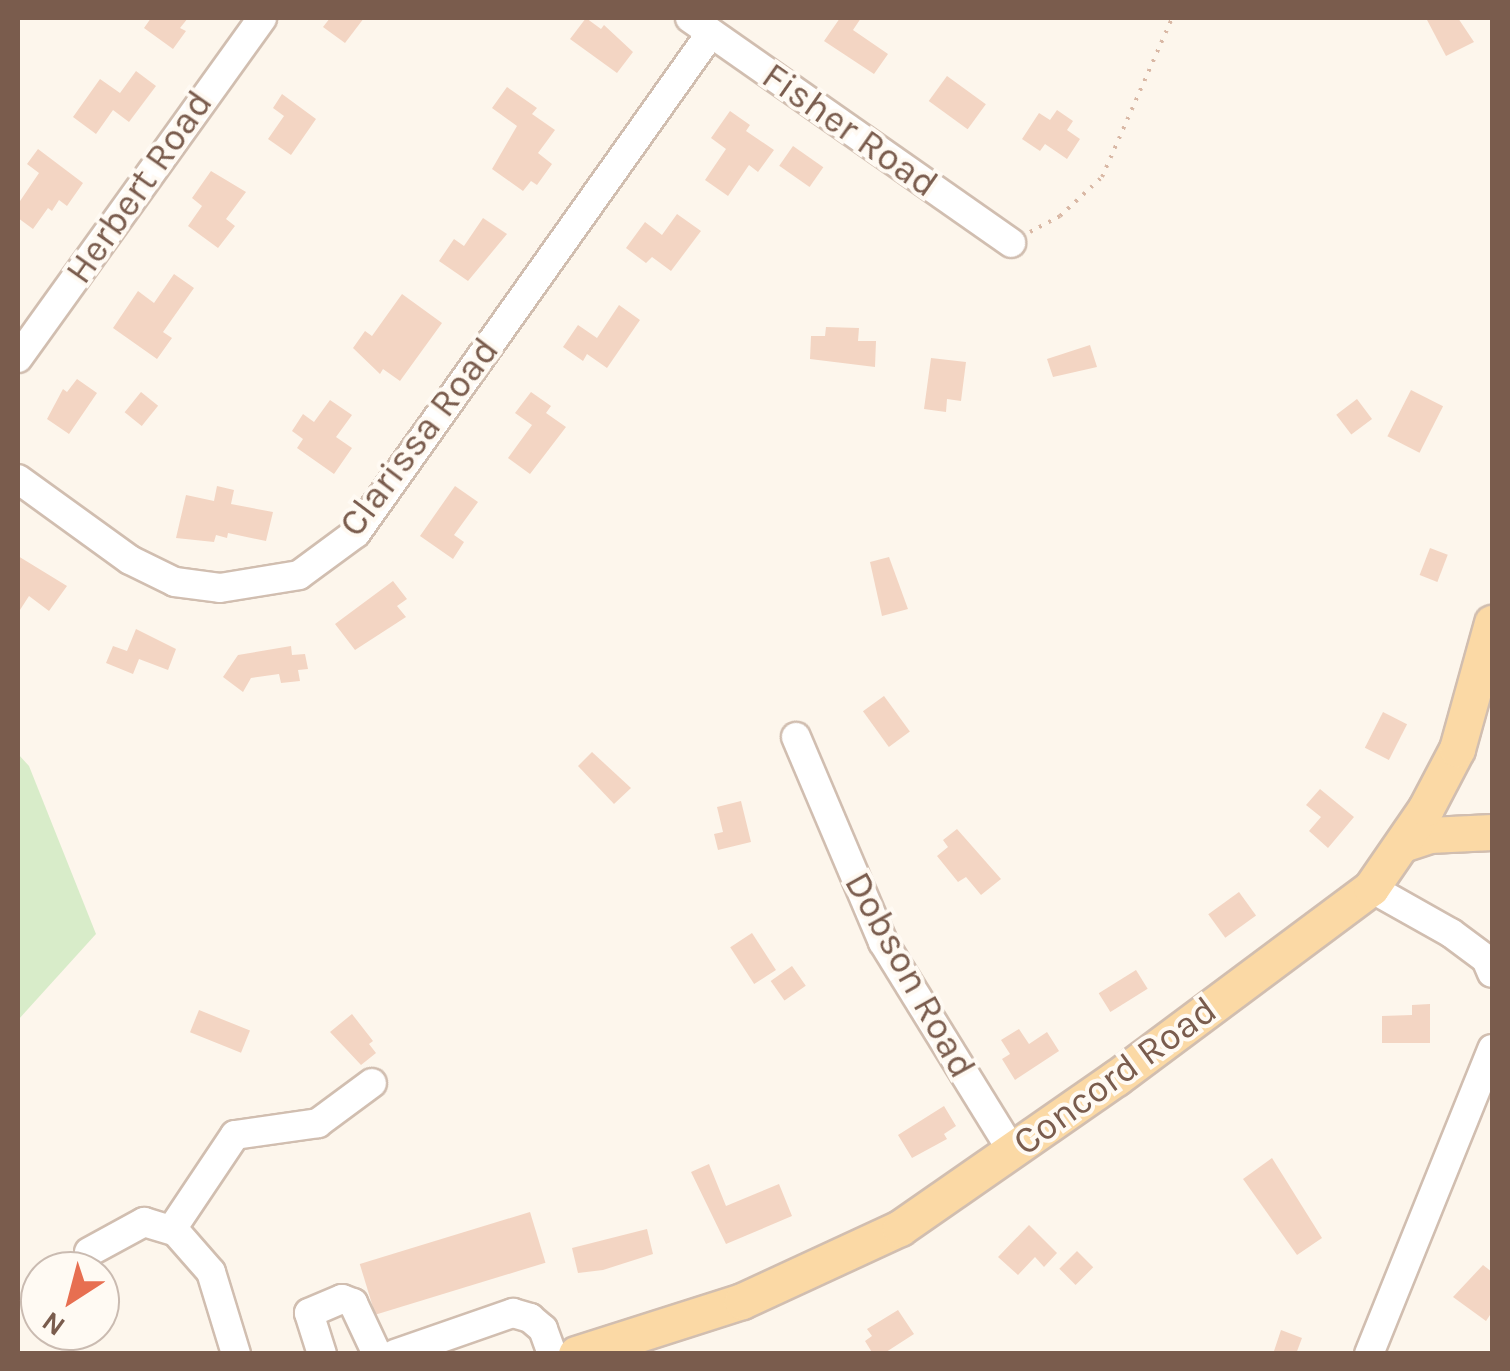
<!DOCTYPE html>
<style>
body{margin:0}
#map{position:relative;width:1510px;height:1371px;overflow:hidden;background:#fdf6ec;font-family:Karla,sans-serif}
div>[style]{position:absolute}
.green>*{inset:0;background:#d8ecc9}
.building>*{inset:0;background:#f3d5c3;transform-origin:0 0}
.path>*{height:4px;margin-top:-2px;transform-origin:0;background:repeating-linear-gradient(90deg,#d9b8a5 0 2.5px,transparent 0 10.5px)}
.roads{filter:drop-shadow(2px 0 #d1beb0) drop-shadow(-2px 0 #d1beb0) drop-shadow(0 2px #d1beb0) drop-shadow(0 -2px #d1beb0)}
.minor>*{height:28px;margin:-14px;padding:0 14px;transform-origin:14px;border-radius:14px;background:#fff}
.major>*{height:35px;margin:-17.5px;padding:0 17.5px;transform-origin:17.5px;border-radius:17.5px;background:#fbd9a5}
span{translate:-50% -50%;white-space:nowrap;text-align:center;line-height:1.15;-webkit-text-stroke:8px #fffaf3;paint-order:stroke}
.street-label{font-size:38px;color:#7a5c4d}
.frame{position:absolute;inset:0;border:20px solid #7a5c4d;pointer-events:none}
.north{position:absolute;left:20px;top:1251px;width:100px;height:100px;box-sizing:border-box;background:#fffaf3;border:2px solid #cabbb1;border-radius:50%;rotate:216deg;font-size:28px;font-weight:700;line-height:40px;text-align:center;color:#7a5c4d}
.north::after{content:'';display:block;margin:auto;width:35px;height:45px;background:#e76f51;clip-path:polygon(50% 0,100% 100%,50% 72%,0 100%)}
</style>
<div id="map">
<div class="green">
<i style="clip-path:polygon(18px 754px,29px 766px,96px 934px,18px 1020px)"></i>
</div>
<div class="building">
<i style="clip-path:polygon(151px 18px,188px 18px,180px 28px,186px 31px,173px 49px,144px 28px)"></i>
<i style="clip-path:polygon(330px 18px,364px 18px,345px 43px,323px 27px)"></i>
<i style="clip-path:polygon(586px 18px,601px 29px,604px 25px,633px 52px,617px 73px,570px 39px)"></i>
<i style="clip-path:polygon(840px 18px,861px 18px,853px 30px,888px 54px,874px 74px,824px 41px)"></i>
<i style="clip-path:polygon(1426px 18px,1458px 18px,1474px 42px,1446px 56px)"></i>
<i style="clip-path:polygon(136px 71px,156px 86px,129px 122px,113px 110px,96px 134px,73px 117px,100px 79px,120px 93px)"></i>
<i style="left:947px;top:76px;width:48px;height:31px;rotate:36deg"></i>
<i style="clip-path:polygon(507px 87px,537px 108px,532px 114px,555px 130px,538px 153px,552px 164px,537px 185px,531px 181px,523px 191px,492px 169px,517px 126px,492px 108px)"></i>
<i style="clip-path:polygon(282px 94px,316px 119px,291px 155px,268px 139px,284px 116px,273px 108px)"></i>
<i style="clip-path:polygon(1057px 110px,1073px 121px,1067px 130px,1080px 139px,1067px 159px,1045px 144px,1040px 151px,1022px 139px,1039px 113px,1050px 120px)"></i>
<i style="clip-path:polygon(730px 111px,750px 125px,746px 131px,774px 150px,758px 172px,749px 165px,728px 196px,705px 180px,726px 149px,711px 138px)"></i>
<i style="left:793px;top:146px;width:37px;height:24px;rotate:35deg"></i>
<i style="clip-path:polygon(38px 149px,83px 183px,67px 206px,59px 200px,52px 211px,48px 208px,33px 229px,18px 218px,18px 204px,39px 173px,27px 164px)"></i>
<i style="clip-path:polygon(211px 171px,246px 192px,226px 219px,235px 226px,218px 248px,188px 226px,202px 206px,192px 198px)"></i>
<i style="clip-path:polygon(677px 214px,701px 231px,671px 271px,652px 257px,646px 263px,626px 248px,645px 222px,662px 235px)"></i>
<i style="clip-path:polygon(483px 218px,507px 234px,468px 281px,439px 261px,454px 239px,464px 246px)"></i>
<i style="clip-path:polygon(174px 274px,194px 288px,163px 332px,172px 338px,157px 359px,113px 328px,138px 291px,154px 303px)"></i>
<i style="clip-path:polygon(402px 294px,442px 323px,400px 381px,383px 369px,380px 374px,353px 348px,365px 331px,372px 336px)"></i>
<i style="clip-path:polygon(619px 305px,640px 320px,607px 368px,587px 354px,583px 361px,563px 347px,578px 325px,597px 338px)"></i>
<i style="clip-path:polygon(826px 327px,859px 328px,858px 341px,876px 341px,875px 367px,810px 359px,811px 336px,825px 336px)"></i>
<i style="clip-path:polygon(1090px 345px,1097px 367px,1053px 377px,1047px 359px)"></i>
<i style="clip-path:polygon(931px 358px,966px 362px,961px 401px,947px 399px,946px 412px,924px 409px)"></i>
<i style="clip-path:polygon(77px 379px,97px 393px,69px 434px,47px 419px,63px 389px,67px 392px)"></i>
<i style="left:1411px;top:390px;width:36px;height:52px;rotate:27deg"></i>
<i style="left:141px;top:392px;width:22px;height:26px;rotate:39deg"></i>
<i style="clip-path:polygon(531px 392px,551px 406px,546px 413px,566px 427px,530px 474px,508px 458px,532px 425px,515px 413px)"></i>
<i style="left:1357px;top:399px;width:25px;height:26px;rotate:53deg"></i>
<i style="clip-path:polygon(330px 400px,352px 415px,336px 437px,352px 448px,334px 474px,297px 448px,303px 439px,292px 431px,303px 414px,314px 422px)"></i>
<i style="clip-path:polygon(217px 486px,234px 490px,231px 504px,273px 512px,266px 541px,228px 533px,227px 538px,216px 535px,214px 542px,176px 538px,186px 495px,214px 501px)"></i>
<i style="clip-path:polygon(455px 486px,478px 502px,454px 535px,464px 542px,453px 559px,420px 536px)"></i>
<i style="left:1430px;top:548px;width:19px;height:29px;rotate:21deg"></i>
<i style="clip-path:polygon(18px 556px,67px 586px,49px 611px,29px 596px,18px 613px)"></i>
<i style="clip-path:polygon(889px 557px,908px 609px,882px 616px,870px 562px)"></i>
<i style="clip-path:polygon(393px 581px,407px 599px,397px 606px,406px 617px,355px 650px,335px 624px)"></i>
<i style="clip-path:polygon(136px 629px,176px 649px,168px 670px,139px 659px,133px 674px,106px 663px,113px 646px,127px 651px)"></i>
<i style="clip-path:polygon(291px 646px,292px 655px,305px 654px,308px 669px,298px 670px,300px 681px,281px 683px,279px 674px,251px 678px,243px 692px,223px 677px,238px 655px)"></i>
<i style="left:884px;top:696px;width:44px;height:26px;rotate:54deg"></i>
<i style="left:1383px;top:712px;width:27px;height:40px;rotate:27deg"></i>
<i style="clip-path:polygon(592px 752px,631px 788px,614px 804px,578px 766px)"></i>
<i style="clip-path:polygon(1320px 789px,1354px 817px,1328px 848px,1309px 831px,1321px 817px,1306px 805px)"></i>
<i style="clip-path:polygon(741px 801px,751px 842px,718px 850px,714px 834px,723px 832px,717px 807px)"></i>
<i style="clip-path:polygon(957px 829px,1001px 879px,981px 895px,966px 877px,958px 882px,937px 856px,948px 847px,943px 840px)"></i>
<i style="left:1239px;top:892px;width:29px;height:38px;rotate:54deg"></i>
<i style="left:752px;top:933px;width:44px;height:26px;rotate:57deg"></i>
<i style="left:792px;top:966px;width:24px;height:26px;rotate:55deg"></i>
<i style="left:1136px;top:970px;width:22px;height:44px;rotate:58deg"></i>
<i style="clip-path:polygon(1430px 1004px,1430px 1043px,1382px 1043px,1382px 1016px,1412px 1015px,1412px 1005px)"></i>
<i style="left:199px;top:1010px;width:55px;height:24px;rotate:22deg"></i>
<i style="clip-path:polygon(352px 1014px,373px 1041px,369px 1044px,376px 1053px,361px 1065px,330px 1032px)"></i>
<i style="clip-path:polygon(1019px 1029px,1029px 1044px,1047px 1032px,1059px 1051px,1015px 1080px,1002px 1059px,1010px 1054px,1001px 1040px)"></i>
<i style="clip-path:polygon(944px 1106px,956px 1126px,944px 1134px,947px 1139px,912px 1158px,898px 1135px)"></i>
<i style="clip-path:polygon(1272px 1158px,1322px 1238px,1297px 1255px,1243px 1179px)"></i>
<i style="clip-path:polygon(709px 1164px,726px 1206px,779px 1184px,792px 1216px,726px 1244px,691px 1172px)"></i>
<i style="left:530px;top:1212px;width:53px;height:178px;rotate:73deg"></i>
<i style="clip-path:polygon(1029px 1225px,1057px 1253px,1044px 1267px,1035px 1257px,1018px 1275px,998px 1257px)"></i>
<i style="clip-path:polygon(647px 1229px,653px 1254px,603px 1270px,578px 1273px,572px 1248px)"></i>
<i style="left:1077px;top:1251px;width:23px;height:25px;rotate:45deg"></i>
<i style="clip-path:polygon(1483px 1265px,1492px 1272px,1492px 1312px,1486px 1321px,1453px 1297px)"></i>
<i style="clip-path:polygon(898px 1310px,914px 1334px,883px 1354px,873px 1354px,865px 1341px,872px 1336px,867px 1329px)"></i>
<i style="clip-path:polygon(1281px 1330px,1302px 1338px,1296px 1354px,1273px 1354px)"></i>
</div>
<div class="path">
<i style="left:1030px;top:232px;width:34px;rotate:-28deg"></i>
<i style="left:1060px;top:216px;width:57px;rotate:-42.9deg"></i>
<i style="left:1102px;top:177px;width:174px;rotate:-66.2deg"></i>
</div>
<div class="roads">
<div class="minor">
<i style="left:690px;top:18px;width:392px;rotate:35deg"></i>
<i style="left:18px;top:358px;width:418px;rotate:-54.3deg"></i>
<i style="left:18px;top:479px;width:138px;rotate:35.9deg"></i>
<i style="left:130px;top:560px;width:50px;rotate:26.1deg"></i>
<i style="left:175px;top:582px;width:45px;rotate:7.6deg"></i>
<i style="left:220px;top:588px;width:80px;rotate:-9.3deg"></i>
<i style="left:299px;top:575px;width:71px;rotate:-36.4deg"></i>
<i style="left:356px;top:533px;width:613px;rotate:-54.63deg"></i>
<i style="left:796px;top:737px;width:223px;rotate:67deg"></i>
<i style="left:883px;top:942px;width:246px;rotate:58.3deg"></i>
<i style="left:1371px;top:888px;width:92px;rotate:29.4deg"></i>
<i style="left:1451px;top:933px;width:44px;rotate:36.6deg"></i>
<i style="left:1486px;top:959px;width:15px;rotate:67deg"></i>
<i style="left:172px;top:1229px;width:113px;rotate:-56.2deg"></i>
<i style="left:235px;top:1135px;width:84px;rotate:-8.2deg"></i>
<i style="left:318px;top:1123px;width:67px;rotate:-36.5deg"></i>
<i style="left:89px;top:1252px;width:63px;rotate:-28.6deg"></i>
<i style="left:144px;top:1222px;width:34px;rotate:17deg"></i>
<i style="left:176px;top:1232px;width:53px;rotate:48.8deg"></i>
<i style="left:211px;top:1272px;width:86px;rotate:73deg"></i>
<i style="left:322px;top:1354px;width:43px;rotate:-107.6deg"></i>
<i style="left:309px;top:1313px;width:36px;rotate:-23deg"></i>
<i style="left:342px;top:1299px;width:12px;rotate:20deg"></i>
<i style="left:353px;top:1303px;width:56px;rotate:64.8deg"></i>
<i style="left:395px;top:1354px;width:125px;rotate:-19.2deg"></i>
<i style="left:513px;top:1313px;width:18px;rotate:16deg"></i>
<i style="left:530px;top:1318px;width:17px;rotate:40deg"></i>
<i style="left:543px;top:1329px;width:27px;rotate:70deg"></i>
<i style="left:1369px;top:1354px;width:329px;rotate:-68deg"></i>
</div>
<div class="major">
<i style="left:1402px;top:844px;width:28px;rotate:-18deg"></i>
<i style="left:1429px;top:835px;width:63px;rotate:-2.7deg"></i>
<i style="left:576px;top:1354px;width:174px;rotate:-17.7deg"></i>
<i style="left:742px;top:1301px;width:174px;rotate:-24.8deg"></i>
<i style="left:900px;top:1228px;width:263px;rotate:-34.8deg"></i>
<i style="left:1116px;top:1078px;width:318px;rotate:-36.7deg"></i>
<i style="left:1371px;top:888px;width:97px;rotate:-55.5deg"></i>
<i style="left:1426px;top:808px;width:67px;rotate:-62.3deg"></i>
<i style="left:1457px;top:749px;width:131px;rotate:-74.5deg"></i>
</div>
</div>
<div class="street-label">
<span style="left:850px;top:130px;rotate:35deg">Fisher Road</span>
<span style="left:139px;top:187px;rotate:-55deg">Herbert Road</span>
<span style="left:419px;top:437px;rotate:-53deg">Clarissa Road</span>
<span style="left:910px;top:975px;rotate:61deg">Dobson Road</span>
<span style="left:1115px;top:1076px;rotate:-36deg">Concord Road</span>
</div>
<div class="frame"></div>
<div class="north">N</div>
</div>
